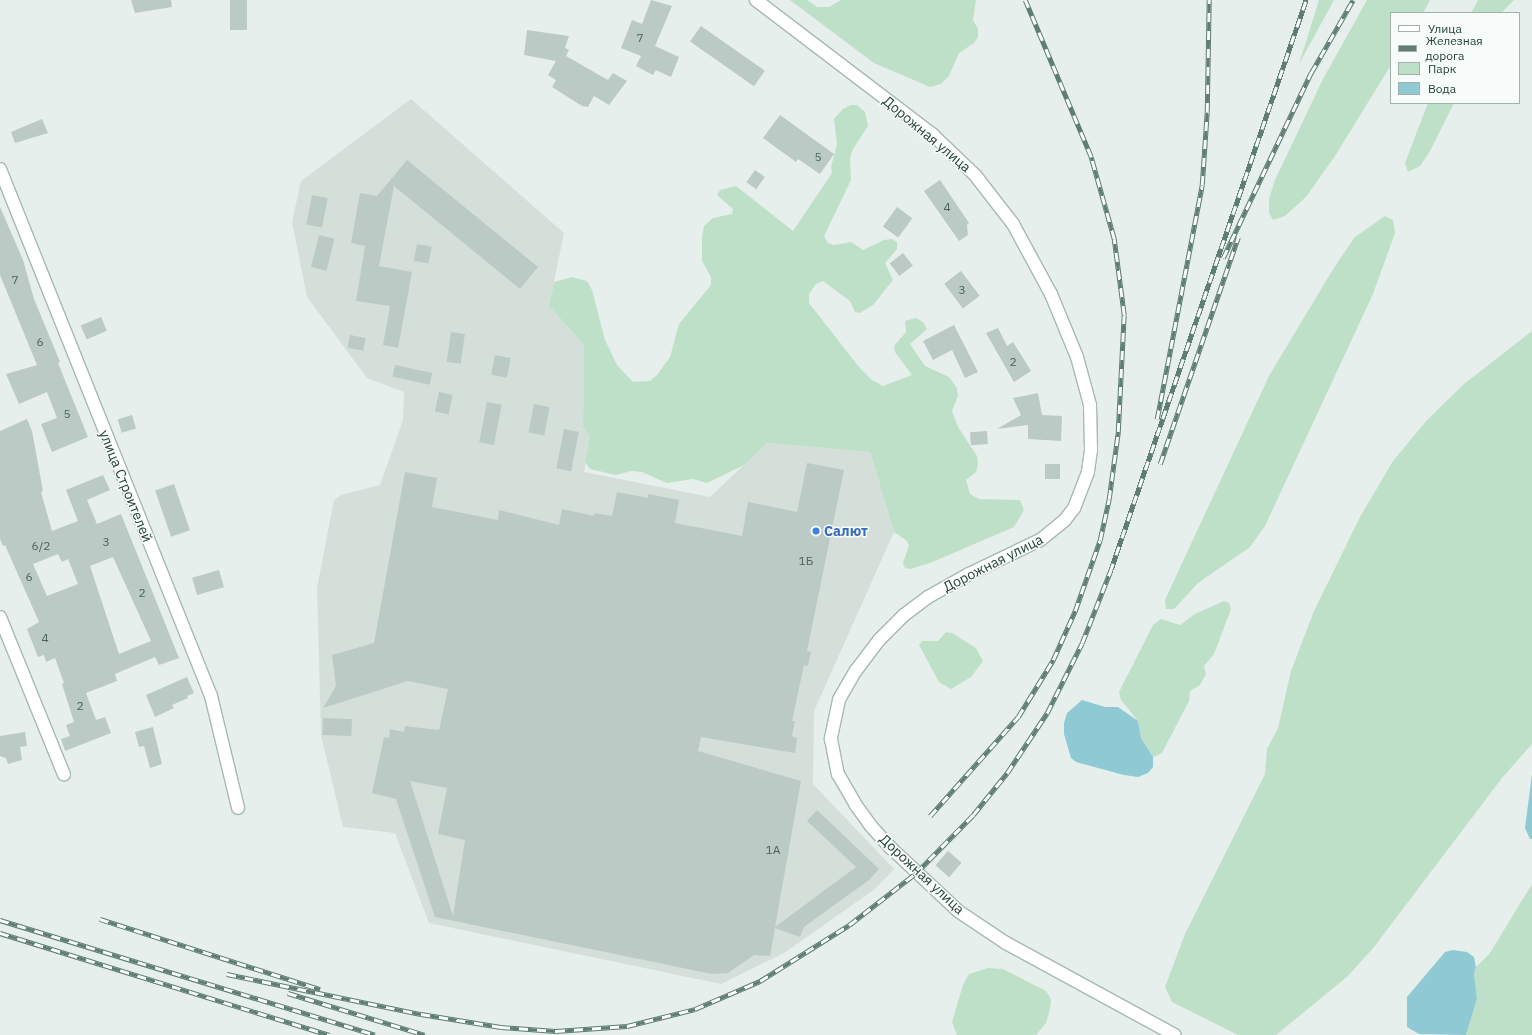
<!DOCTYPE html>
<meta charset="utf-8">
<style>
body{margin:0}
#map{position:relative;width:1532px;height:1035px;overflow:hidden;background:#e6efeb;font-family:"IBM Plex Sans",sans-serif}
div>[style]{position:absolute}
.built>*{inset:0;background:#d4dfda}
.green>*{inset:0;background:#bfe0c8}
.water>*{inset:0;background:#8ec9d4}
.building>*{inset:0;background:#bbcac4;transform-origin:0 0}
.roads{filter:drop-shadow(1px 0 #a8b8b2) drop-shadow(-1px 0 #a8b8b2) drop-shadow(0 1px #a8b8b2) drop-shadow(0 -1px #a8b8b2)}
.street>*{height:12px;margin:-6px;padding:0 6px;transform-origin:6px;border-radius:6px;background:#fff}
.secondary>*{height:12px;margin:-6px;padding:0 6px;transform-origin:6px;border-radius:6px;background:#fff}
.rail>*{height:4.5px;margin-top:-2.25px;transform-origin:0;background:repeating-linear-gradient(90deg,#f7fbf9 0 9px,#5f7d75 0 18px);box-sizing:border-box;border-block:1px solid #5f7d75}
.dots>*{width:11px;height:11px;translate:-50% -50%;box-sizing:border-box;border:2px solid #f7fbf9;border-radius:50%}
span{translate:-50% -50%;white-space:nowrap;text-align:center;line-height:1.15;-webkit-text-stroke:3px #f7fbf9;paint-order:stroke}
.number-label{font-size:12px;color:#4a645c}
.number-label span{-webkit-text-stroke-width:0}
.street-label{font-size:14px;color:#24423a}
.shop-label{font-size:14px;color:#366cbe;font-weight:700}
.left{translate:0 -50%;text-align:left}
.legend{position:absolute;left:1390px;top:12px;width:130px;height:92px;box-sizing:border-box;background:#f7fbf9;border:1px solid #a3b1ad;margin:0;padding:5px 7px;list-style:none;font-size:12px;color:#24423a}
.legend li{display:flex;align-items:center;gap:8px;height:20px}
.legend b{width:20px;border:1px solid #a3b1ad}
</style>
<div id="map">
<div class="built">
<i style="clip-path:polygon(411px 99px,564px 233px,549px 306px,584px 345px,583px 427px,590px 436px,584px 472px,710px 497px,767px 443px,870px 452px,894px 532px,814px 711px,813px 784px,894px 869px,875px 889px,784px 953px,721px 984px,429px 923px,395px 833px,343px 827px,321px 735px,317px 588px,334px 500px,341px 495px,380px 485px,403px 420px,404px 392px,367px 378px,307px 297px,292px 222px,301px 181px)"></i>
</div>
<div class="green">
<i style="clip-path:polygon(790px 0,807px 0,817px 7px,829px 7px,841px 0,976px 0,973px 20px,978px 29px,978px 37px,974px 43px,959px 53px,949px 76px,941px 84px,930px 87px,874px 63px)"></i>
<i style="clip-path:polygon(1319px 0,1334px 0,1299px 64px)"></i>
<i style="clip-path:polygon(1367px 0,1430px 0,1423px 13px,1391px 13px,1391px 65px,1335px 156px,1306px 197px,1285px 216px,1273px 220px,1269px 213px,1269px 199px,1275px 180px,1323px 79px)"></i>
<i style="clip-path:polygon(1478px 0,1514px 0,1501px 13px,1471px 13px)"></i>
<i style="clip-path:polygon(1428px 103px,1454px 103px,1429px 153px,1420px 166px,1408px 172px,1405px 163px)"></i>
<i style="clip-path:polygon(851px 105px,857px 105px,865px 112px,868px 126px,853px 149px,850px 158px,851px 180px,824px 236px,828px 243px,834px 245px,851px 242px,863px 250px,884px 240px,892px 239px,897px 242px,897px 249px,885px 263px,893px 280px,873px 305px,860px 313px,855px 312px,850px 301px,823px 281px,816px 284px,809px 294px,809px 303px,859px 367px,872px 380px,883px 386px,912px 375px,895px 352px,894px 346px,906px 332px,905px 321px,916px 318px,923px 322px,927px 329px,910px 344px,925px 366px,949px 377px,957px 388px,958px 396px,952px 411px,958px 427px,977px 456px,978px 464px,976px 472px,966px 480px,970px 494px,979px 499px,1020px 500px,1024px 510px,1014px 527px,930px 563px,910px 569px,905px 568px,903px 563px,909px 545px,906px 540px,894px 532px,870px 452px,767px 443px,744px 465px,707px 483px,693px 479px,667px 483px,642px 472px,631px 471px,616px 475px,590px 469px,585px 462px,590px 436px,583px 427px,584px 345px,549px 306px,554px 282px,572px 277px,587px 281px,592px 290px,605px 340px,617px 365px,633px 382px,650px 381px,657px 375px,670px 357px,679px 324px,711px 285px,711px 277px,702px 261px,702px 237px,704px 226px,713px 218px,732px 214px,733px 209px,717px 195px,720px 190px,736px 186px,793px 231px,832px 173px,831px 167px,837px 144px,834px 119px,843px 109px)"></i>
<i style="clip-path:polygon(1385px 216px,1393px 220px,1395px 233px,1373px 294px,1265px 526px,1250px 547px,1198px 583px,1174px 609px,1166px 609px,1165px 600px,1171px 587px,1269px 376px,1335px 266px,1355px 237px)"></i>
<i style="clip-path:polygon(1532px 331px,1532px 744px,1502px 778px,1374px 947px,1348px 976px,1276px 1035px,1238px 1035px,1172px 1002px,1165px 987px,1185px 934px,1265px 774px,1267px 749px,1278px 728px,1291px 671px,1314px 611px,1360px 517px,1393px 461px,1427px 420px,1464px 384px)"></i>
<i style="clip-path:polygon(1224px 601px,1229px 603px,1231px 609px,1214px 654px,1204px 666px,1206px 674px,1200px 685px,1190px 691px,1189px 701px,1162px 753px,1153px 757px,1141px 738px,1138px 721px,1121px 700px,1119px 692px,1153px 625px,1161px 619px,1180px 625px,1195px 614px)"></i>
<i style="clip-path:polygon(946px 632px,952px 633px,976px 648px,983px 661px,971px 677px,951px 689px,939px 682px,919px 645px,922px 641px,938px 641px)"></i>
<i style="clip-path:polygon(1532px 884px,1532px 1035px,1466px 1035px,1477px 999px,1474px 973px,1476px 967px,1490px 953px)"></i>
<i style="clip-path:polygon(988px 968px,1003px 969px,1046px 991px,1051px 999px,1050px 1009px,1046px 1023px,1036px 1035px,957px 1035px,952px 1022px,963px 985px,969px 974px)"></i>
</div>
<div class="water">
<i style="clip-path:polygon(1082px 700px,1105px 707px,1118px 707px,1138px 721px,1141px 738px,1153px 757px,1153px 767px,1148px 773px,1138px 777px,1124px 775px,1076px 762px,1071px 758px,1064px 734px,1064px 723px,1067px 713px)"></i>
<i style="clip-path:polygon(1532px 774px,1532px 839px,1530px 839px,1525px 828px)"></i>
<i style="clip-path:polygon(1453px 950px,1467px 952px,1474px 957px,1476px 967px,1474px 973px,1477px 999px,1466px 1035px,1419px 1034px,1407px 1027px,1407px 997px,1445px 952px)"></i>
</div>
<div class="building">
<i style="clip-path:polygon(131px 0,171px 0,172px 7px,135px 13px)"></i>
<i style="left:230px;top:0;width:17px;height:30px"></i>
<i style="clip-path:polygon(651px 0,672px 6px,655px 46px,679px 57px,671px 77px,656px 70px,653px 75px,636px 66px,641px 56px,621px 48px,632px 20px,642px 24px)"></i>
<i style="left:701px;top:26px;width:78px;height:19px;rotate:35deg"></i>
<i style="clip-path:polygon(527px 30px,569px 36px,565px 48px,569px 50px,566px 56px,608px 80px,613px 73px,627px 81px,609px 105px,594px 96px,588px 107px,582px 106px,552px 87px,556px 80px,548px 75px,556px 61px,524px 55px)"></i>
<i style="clip-path:polygon(780px 115px,834px 154px,820px 174px,798px 159px,796px 162px,763px 138px)"></i>
<i style="clip-path:polygon(42px 119px,48px 133px,15px 143px,11px 132px)"></i>
<i style="clip-path:polygon(407px 160px,538px 267px,520px 289px,394px 186px,379px 266px,412px 272px,398px 348px,383px 345px,390px 306px,356px 301px,365px 246px,351px 243px,360px 193px,377px 196px)"></i>
<i style="left:755px;top:170px;width:12px;height:15px;rotate:35deg"></i>
<i style="clip-path:polygon(940px 180px,969px 223px,967px 225px,968px 235px,959px 241px,924px 191px)"></i>
<i style="left:312px;top:195px;width:16px;height:30px;rotate:11deg"></i>
<i style="clip-path:polygon(0 207px,23px 260px,34px 299px,60px 362px,58px 363px,88px 437px,52px 452px,41px 424px,57px 418px,47px 392px,19px 404px,6px 374px,37px 365px,0 275px)"></i>
<i style="left:897px;top:207px;width:19px;height:24px;rotate:36deg"></i>
<i style="left:319px;top:235px;width:16px;height:33px;rotate:14deg"></i>
<i style="left:417px;top:244px;width:15px;height:17px;rotate:11deg"></i>
<i style="left:903px;top:253px;width:16px;height:17px;rotate:52deg"></i>
<i style="left:961px;top:271px;width:31px;height:21px;rotate:53deg"></i>
<i style="left:101px;top:317px;width:15px;height:22px;rotate:67deg"></i>
<i style="clip-path:polygon(954px 325px,978px 372px,965px 378px,952px 350px,933px 360px,923px 341px)"></i>
<i style="clip-path:polygon(998px 328px,1007px 346px,1013px 342px,1031px 371px,1014px 382px,986px 333px)"></i>
<i style="left:451px;top:332px;width:14px;height:30px;rotate:8deg"></i>
<i style="left:350px;top:335px;width:16px;height:13px;rotate:11deg"></i>
<i style="left:495px;top:355px;width:16px;height:20px;rotate:11deg"></i>
<i style="left:395px;top:365px;width:38px;height:12px;rotate:12deg"></i>
<i style="left:439px;top:392px;width:14px;height:20px;rotate:12deg"></i>
<i style="clip-path:polygon(1038px 393px,1042px 415px,1062px 416px,1061px 441px,1028px 439px,1028px 425px,997px 429px,1021px 415px,1013px 398px)"></i>
<i style="left:487px;top:402px;width:15px;height:41px;rotate:11deg"></i>
<i style="left:534px;top:404px;width:16px;height:29px;rotate:11deg"></i>
<i style="left:132px;top:415px;width:14px;height:15px;rotate:73deg"></i>
<i style="clip-path:polygon(evenodd,27px 419px,32px 431px,43px 491px,41px 492px,52px 531px,78px 521px,66px 490px,103px 475px,110px 490px,87px 500px,97px 524px,121px 514px,179px 658px,159px 665px,155px 657px,115px 674px,117px 681px,86px 693px,96px 720px,105px 717px,111px 733px,65px 751px,61px 739px,70px 736px,66px 725px,74px 722px,62px 684px,64px 683px,55px 658px,46px 662px,44px 655px,38px 657px,27px 629px,39px 622px,5px 545px,3px 546px,0 539px,0 431px,27px 419px,58px 554px,62px 562px,68px 559px,78px 584px,47px 596px,33px 564px,58px 554px,27px 419px,113px 557px,151px 641px,119px 654px,90px 566px,113px 557px)"></i>
<i style="left:564px;top:429px;width:15px;height:40px;rotate:11deg"></i>
<i style="left:987px;top:431px;width:13px;height:17px;rotate:86deg"></i>
<i style="clip-path:polygon(evenodd,807px 463px,844px 470px,807px 651px,811px 652px,808px 666px,804px 665px,792px 721px,795px 721px,792px 736px,797px 738px,795px 753px,701px 737px,698px 751px,801px 781px,775px 927px,856px 867px,807px 821px,817px 810px,879px 869px,869px 880px,804px 927px,800px 937px,775px 928px,770px 956px,754px 955px,728px 973px,712px 974px,435px 917px,396px 799px,372px 793px,384px 737px,389px 738px,390px 729px,404px 732px,405px 726px,439px 730px,448px 689px,408px 681px,323px 708px,336px 686px,332px 655px,374px 643px,405px 472px,437px 478px,432px 507px,498px 520px,499px 510px,559px 525px,562px 509px,594px 516px,595px 513px,612px 516px,617px 492px,648px 498px,648px 494px,679px 500px,675px 523px,742px 536px,748px 502px,797px 512px,807px 463px,410px 781px,447px 788px,438px 834px,465px 840px,453px 916px,410px 781px)"></i>
<i style="left:1045px;top:464px;width:15px;height:15px"></i>
<i style="left:174px;top:484px;width:49px;height:20px;rotate:71deg"></i>
<i style="left:219px;top:570px;width:18px;height:28px;rotate:74deg"></i>
<i style="clip-path:polygon(187px 677px,194px 693px,187px 696px,188px 698px,172px 705px,174px 708px,155px 717px,146px 695px)"></i>
<i style="left:323px;top:718px;width:29px;height:17px;rotate:2deg"></i>
<i style="clip-path:polygon(153px 727px,162px 764px,150px 768px,144px 746px,139px 747px,135px 732px)"></i>
<i style="clip-path:polygon(25px 732px,27px 746px,20px 747px,22px 760px,8px 764px,6px 758px,0 756px,0 736px)"></i>
<i style="left:948px;top:851px;width:18px;height:19px;rotate:41deg"></i>
</div>
<div class="roads">
<div class="street">
<i style="left:0;top:169px;width:568px;rotate:68.18deg"></i>
<i style="left:211px;top:696px;width:115px;rotate:76.4deg"></i>
<i style="left:0;top:617px;width:170px;rotate:67.9deg"></i>
</div>
<div class="secondary">
<i style="left:756px;top:0;width:223px;rotate:37.3deg"></i>
<i style="left:933px;top:135px;width:58px;rotate:43.6deg"></i>
<i style="left:975px;top:175px;width:62px;rotate:52.2deg"></i>
<i style="left:1013px;top:224px;width:80px;rotate:61.5deg"></i>
<i style="left:1051px;top:294px;width:68px;rotate:67.6deg"></i>
<i style="left:1077px;top:357px;width:50px;rotate:74.8deg"></i>
<i style="left:1090px;top:405px;width:45px;rotate:88.7deg"></i>
<i style="left:1091px;top:450px;width:22px;rotate:98deg"></i>
<i style="left:1088px;top:472px;width:39px;rotate:111deg"></i>
<i style="left:1074px;top:508px;width:15px;rotate:127deg"></i>
<i style="left:1065px;top:520px;width:32px;rotate:141deg"></i>
<i style="left:1040px;top:540px;width:79px;rotate:154.4deg"></i>
<i style="left:969px;top:574px;width:47px;rotate:150.7deg"></i>
<i style="left:928px;top:597px;width:31px;rotate:143deg"></i>
<i style="left:903px;top:616px;width:34px;rotate:135deg"></i>
<i style="left:879px;top:640px;width:38px;rotate:127deg"></i>
<i style="left:856px;top:670px;width:34px;rotate:120deg"></i>
<i style="left:839px;top:700px;width:40px;rotate:102deg"></i>
<i style="left:831px;top:739px;width:36px;rotate:79deg"></i>
<i style="left:838px;top:774px;width:34px;rotate:60deg"></i>
<i style="left:855px;top:804px;width:26px;rotate:54deg"></i>
<i style="left:870px;top:825px;width:31px;rotate:48deg"></i>
<i style="left:891px;top:848px;width:92px;rotate:43.2deg"></i>
<i style="left:958px;top:911px;width:58px;rotate:33.7deg"></i>
<i style="left:1006px;top:943px;width:192px;rotate:28.6deg"></i>
</div>
</div>
<div class="rail">
<i style="left:1223px;top:258px;width:205px;rotate:-64.6deg"></i>
<i style="left:1311px;top:73px;width:84px;rotate:-60.1deg"></i>
<i style="left:1157px;top:419px;width:238px;rotate:-79.1deg"></i>
<i style="left:1202px;top:185px;width:73px;rotate:-86.1deg"></i>
<i style="left:1207px;top:112px;width:112px;rotate:-89deg"></i>
<i style="left:1160px;top:464px;width:240px;rotate:-71deg"></i>
<i style="left:930px;top:816px;width:132px;rotate:-48.4deg"></i>
<i style="left:1018px;top:717px;width:67px;rotate:-58.4deg"></i>
<i style="left:1053px;top:660px;width:54px;rotate:-65.8deg"></i>
<i style="left:1075px;top:611px;width:75px;rotate:-70.6deg"></i>
<i style="left:1100px;top:540px;width:42px;rotate:-77.6deg"></i>
<i style="left:1109px;top:499px;width:68px;rotate:-82.3deg"></i>
<i style="left:1118px;top:432px;width:117px;rotate:-87.1deg"></i>
<i style="left:1124px;top:315px;width:77px;rotate:-97.5deg"></i>
<i style="left:1114px;top:239px;width:85px;rotate:-105.7deg"></i>
<i style="left:1091px;top:157px;width:170px;rotate:-112.8deg"></i>
<i style="left:100px;top:919px;width:231px;rotate:17.7deg"></i>
<i style="left:0;top:920px;width:392px;rotate:17deg"></i>
<i style="left:0;top:933px;width:345px;rotate:17.2deg"></i>
<i style="left:227px;top:974px;width:198px;rotate:11.7deg"></i>
<i style="left:421px;top:1014px;width:81px;rotate:9.2deg"></i>
<i style="left:501px;top:1027px;width:55px;rotate:4.2deg"></i>
<i style="left:556px;top:1031px;width:71px;rotate:-4deg"></i>
<i style="left:627px;top:1026px;width:70px;rotate:-14deg"></i>
<i style="left:695px;top:1009px;width:71px;rotate:-23.3deg"></i>
<i style="left:760px;top:981px;width:105px;rotate:-32.2deg"></i>
<i style="left:849px;top:925px;width:85px;rotate:-37.8deg"></i>
<i style="left:916px;top:873px;width:81px;rotate:-45.5deg"></i>
<i style="left:973px;top:815px;width:54px;rotate:-51deg"></i>
<i style="left:1007px;top:773px;width:72px;rotate:-56.3deg"></i>
<i style="left:1047px;top:713px;width:78px;rotate:-63.4deg"></i>
<i style="left:1082px;top:643px;width:76px;rotate:-68.5deg"></i>
<i style="left:1110px;top:572px;width:605px;rotate:-71.09deg"></i>
<i style="left:288px;top:993px;width:143px;rotate:17deg"></i>
</div>
<div class="dots">
<i style="left:816px;top:531px;background:#3f7fe0"></i>
</div>
<div class="number-label">
<span style="left:640px;top:38px">7</span>
<span style="left:818px;top:157px">5</span>
<span style="left:947px;top:207px">4</span>
<span style="left:15px;top:280px">7</span>
<span style="left:962px;top:290px">3</span>
<span style="left:40px;top:342px">6</span>
<span style="left:1013px;top:362px">2</span>
<span style="left:67px;top:414px">5</span>
<span style="left:106px;top:542px">3</span>
<span style="left:41px;top:546px">6/2</span>
<span style="left:806px;top:561px">1Б</span>
<span style="left:29px;top:577px">6</span>
<span style="left:142px;top:593px">2</span>
<span style="left:45px;top:638px">4</span>
<span style="left:80px;top:706px">2</span>
<span style="left:773px;top:850px">1А</span>
</div>
<div class="street-label">
<span style="left:927px;top:134px;rotate:40deg">Дорожная улица</span>
<span style="left:126px;top:486px;rotate:68deg">улица Строителей</span>
<span style="left:993px;top:563px;rotate:-27deg">Дорожная улица</span>
<span style="left:922px;top:874px;rotate:43deg">Дорожная улица</span>
</div>
<div class="shop-label">
<span class="left" style="left:824px;top:531px">Салют</span>
</div>
<ul class="legend">
<li><b style="height:5px;background:#fff"></b>Улица</li>
<li><b style="height:5px;background:#5f7d75"></b>Железная дорога</li>
<li><b style="height:11px;background:#bfe0c8"></b>Парк</li>
<li><b style="height:11px;background:#8ec9d4"></b>Вода</li>
</ul>
</div>
